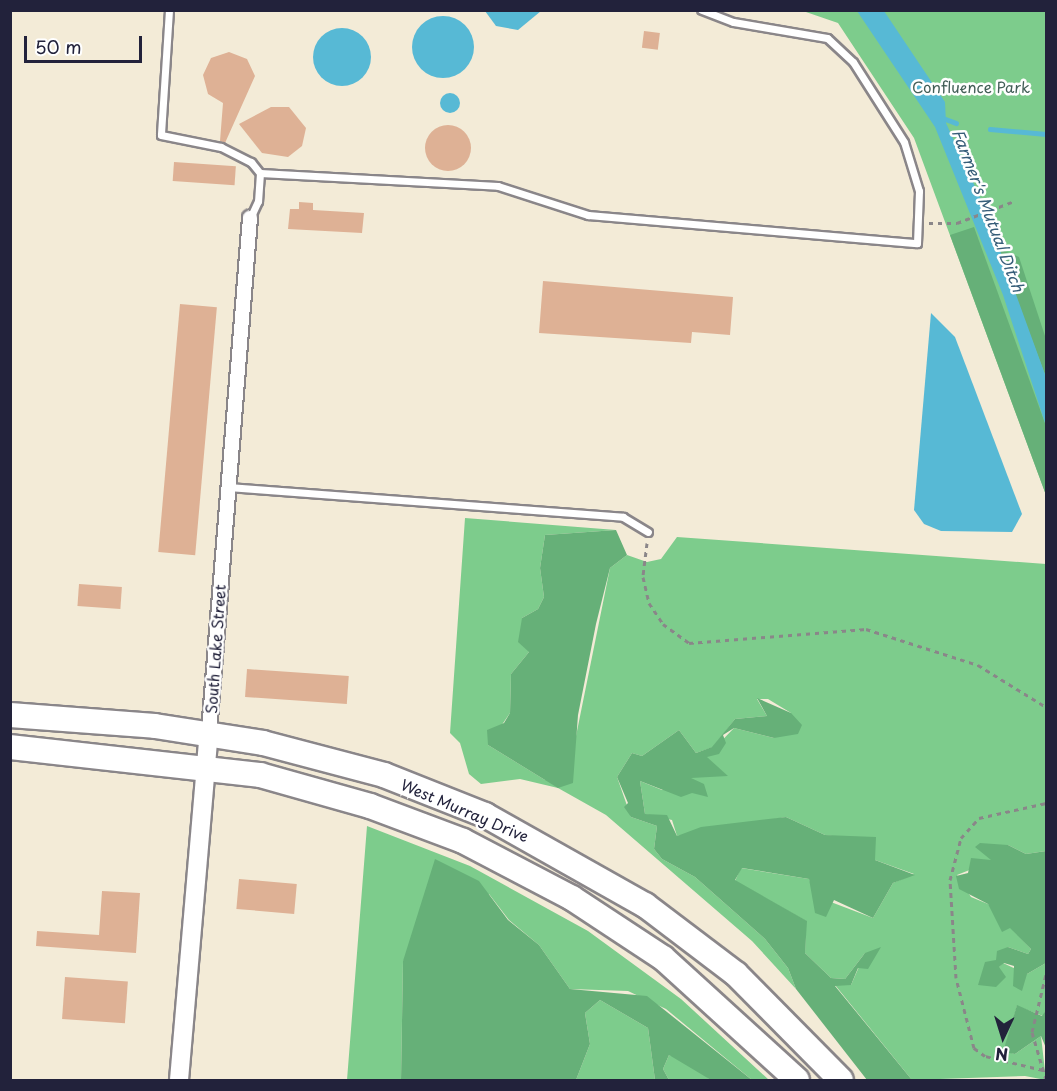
<!DOCTYPE html>
<style>
body{margin:0}
#map{position:relative;width:1057px;height:1091px;overflow:hidden;background:#f3ebd7;font-family:"Playpen Sans",sans-serif}
div>[style]{position:absolute}
.green>*{inset:0;background:#7dcc8c}
.forest>*{inset:0;background:#66b078}
.water>*{inset:0;background:#57b9d5}
.round{border-radius:50%}
.stream>*{height:4.5px;margin:-2.25px;padding:0 2.25px;transform-origin:2.25px;border-radius:2.25px;background:#57b9d5}
.building>*{inset:0;background:#deb195;transform-origin:0 0}
.path>*{height:3px;margin-top:-1.5px;transform-origin:0;background:repeating-linear-gradient(90deg,#8a8689 0 4.5px,transparent 0 9px)}
.roads{filter:drop-shadow(2px 0 #8a8689) drop-shadow(-2px 0 #8a8689) drop-shadow(0 2px #8a8689) drop-shadow(0 -2px #8a8689)}
.lane>*{height:7px;margin:-3.5px;padding:0 3.5px;transform-origin:3.5px;border-radius:3.5px;background:#fff}
.street>*{height:14px;margin:-7px;padding:0 7px;transform-origin:7px;border-radius:7px;background:#fff}
.secondary>*{height:18px;margin:-9px;padding:0 9px;transform-origin:9px;border-radius:9px;background:#fff}
.highway>*{height:24px;margin:-12px;padding:0 12px;transform-origin:12px;border-radius:12px;background:#fff}
span{translate:-50% -50%;white-space:nowrap;text-align:center;line-height:1.15;-webkit-text-stroke:5px #fff;paint-order:stroke}
.park-label{font-size:15px;color:#425e57}
.street-label{font-size:15px;color:#22223b}
.water-label{font-size:16px;color:#375e79;font-style:italic}
.frame{position:absolute;inset:0;border:12px solid #22223b;pointer-events:none}
.north{position:absolute;left:973px;top:1007px;width:60px;height:60px;-webkit-text-stroke:4px #fff;paint-order:stroke;rotate:184deg;font-size:16px;font-weight:700;line-height:24px;text-align:center;color:#22223b}
.north::after{content:'';display:block;margin:auto;width:21px;height:27px;background:#22223b;clip-path:polygon(50% 0,100% 100%,50% 72%,0 100%)}
.scale{position:absolute;left:24px;top:36px;width:118px;height:27px;box-sizing:border-box;border:3px solid #22223b;border-top:0;padding-left:8px;font-size:18px;line-height:21px;white-space:nowrap;color:#22223b;-webkit-text-stroke:4px #fff;paint-order:stroke}
</style>
<div id="map">
<div class="green">
<i style="clip-path:polygon(803px 11px,1046px 11px,1046px 495px,914px 138px,838px 23px)"></i>
<i style="clip-path:polygon(465px 518px,616px 530px,545px 535px,540px 568px,544px 597px,538px 609px,522px 618px,529px 652px,511px 674px,510px 713px,488px 745px,545px 780px,575px 741px,610px 568px,627px 555px,647px 562px,661px 559px,677px 537px,1046px 564px,1046px 851px,1026px 854px,1008px 845px,992px 861px,957px 875px,971px 897px,988px 904px,1031px 949px,1028px 954px,1008px 947px,999px 967px,1003px 963px,1027px 974px,1046px 963px,1046px 1010px,1043px 1016px,1017px 1006px,1004px 1051px,1015px 1054px,1041px 1036px,1046px 1080px,1025px 1076px,912px 1080px,835px 985px,851px 985px,865px 953px,845px 979px,831px 978px,805px 953px,806px 921px,735px 881px,741px 868px,809px 879px,815px 896px,873px 918px,893px 883px,914px 874px,875px 860px,848px 838px,825px 835px,786px 817px,677px 836px,672px 820px,645px 814px,640px 781px,662px 790px,700px 773px,727px 776px,706px 757px,734px 728px,774px 738px,791px 713px,768px 699px,757px 699px,767px 716px,735px 719px,713px 747px,696px 753px,679px 730px,642px 756px,632px 753px,617px 777px,631px 817px,657px 826px,654px 849px,662px 859px,695px 877px,765px 939px,788px 968px,796px 989px,752px 941px,606px 815px,558px 788px,520px 779px,481px 784px,469px 774px,460px 743px,450px 733px)"></i>
<i style="clip-path:polygon(367px 826px,470px 866px,588px 931px,681px 999px,769px 1080px,752px 1080px,666px 1009px,628px 991px,570px 989px,539px 945px,509px 920px,489px 894px,403px 961px,401px 1080px,347px 1080px)"></i>
<i style="clip-path:polygon(600px 1000px,648px 1028px,655px 1080px,576px 1080px,590px 1044px,585px 1013px)"></i>
<i style="clip-path:polygon(669px 1055px,685px 1060px,711px 1080px,669px 1080px,663px 1069px)"></i>
</div>
<div class="forest">
<i style="clip-path:polygon(974px 227px,1046px 426px,1046px 495px,950px 235px)"></i>
<i style="clip-path:polygon(997px 248px,1019px 257px,1046px 339px,1046px 377px)"></i>
<i style="clip-path:polygon(616px 530px,627px 555px,610px 568px,596px 624px,578px 715px,573px 783px,558px 788px,488px 745px,487px 730px,504px 723px,510px 713px,511px 674px,529px 652px,518px 642px,522px 618px,538px 609px,544px 597px,540px 568px,545px 535px)"></i>
<i style="clip-path:polygon(757px 698px,791px 713px,802px 725px,798px 734px,774px 738px,734px 728px,723px 735px,726px 743px,719px 754px,707px 757px,728px 776px,691px 778px,704px 784px,708px 797px,692px 793px,681px 797px,640px 781px,645px 814px,667px 815px,677px 836px,701px 827px,786px 817px,825px 835px,876px 837px,875px 860px,915px 875px,893px 883px,873px 918px,834px 900px,826px 917px,815px 913px,809px 879px,742px 868px,735px 880px,807px 921px,805px 953px,831px 978px,845px 979px,865px 953px,881px 947px,868px 969px,858px 968px,851px 985px,835px 986px,912px 1080px,867px 1080px,796px 989px,788px 968px,765px 939px,695px 877px,662px 859px,654px 849px,657px 826px,631px 817px,624px 807px,628px 803px,617px 777px,632px 753px,642px 756px,679px 730px,696px 753px,712px 747px,735px 719px,767px 716px)"></i>
<i style="clip-path:polygon(980px 843px,1008px 845px,1026px 854px,1046px 851px,1046px 963px,1027px 974px,1022px 991px,1013px 986px,1014px 966px,1004px 963px,999px 967px,1006px 977px,996px 987px,978px 985px,985px 962px,996px 960px,997px 951px,1008px 947px,1028px 954px,1031px 949px,1010px 928px,1002px 932px,988px 904px,959px 889px,956px 876px,968px 873px,971px 858px,991px 860px,975px 847px)"></i>
<i style="clip-path:polygon(435px 859px,479px 881px,508px 920px,539px 945px,570px 989px,647px 996px,752px 1080px,711px 1080px,669px 1055px,663px 1069px,669px 1080px,655px 1080px,648px 1028px,600px 1000px,585px 1013px,590px 1044px,576px 1080px,401px 1080px,403px 961px)"></i>
<i style="clip-path:polygon(1017px 1005px,1042px 1016px,1046px 1010px,1046px 1048px,1041px 1036px,1015px 1054px,1003px 1052px)"></i>
</div>
<div class="water">
<i style="clip-path:polygon(485px 11px,541px 11px,518px 30px,496px 26px)"></i>
<i style="clip-path:polygon(857px 11px,884px 11px,945px 102px,946px 123px,983px 204px,1046px 377px,1046px 426px,1003px 295px,935px 127px)"></i>
<i class="round" style="left:412px;top:16px;width:62px;height:62px"></i>
<i class="round" style="left:313px;top:28px;width:58px;height:58px"></i>
<i class="round" style="left:440px;top:93px;width:20px;height:20px"></i>
<i style="clip-path:polygon(931px 313px,955px 337px,1022px 514px,1012px 532px,941px 531px,924px 524px,914px 510px)"></i>
</div>
<div class="stream">
<i style="left:943px;top:118px;width:14px;rotate:21deg"></i>
<i style="left:990px;top:129px;width:56px;rotate:5.1deg"></i>
</div>
<div class="building">
<i style="left:644px;top:31px;width:16px;height:17px;rotate:7deg"></i>
<i style="clip-path:polygon(229px 52px,247px 59px,255px 76px,225px 143px,220px 141px,223px 103px,208px 94px,203px 75px,211px 58px)"></i>
<i style="clip-path:polygon(271px 107px,289px 107px,306px 128px,302px 146px,288px 157px,262px 153px,239px 124px)"></i>
<i class="round" style="left:425px;top:125px;width:46px;height:46px"></i>
<i style="left:174px;top:162px;width:62px;height:19px;rotate:4deg"></i>
<i style="clip-path:polygon(299px 202px,313px 203px,313px 210px,364px 213px,362px 233px,288px 229px,290px 209px,299px 209px)"></i>
<i style="clip-path:polygon(543px 281px,733px 297px,730px 335px,692px 332px,691px 343px,539px 333px)"></i>
<i style="left:180px;top:304px;width:37px;height:249px;rotate:5deg"></i>
<i style="left:79px;top:584px;width:43px;height:22px;rotate:4deg"></i>
<i style="left:247px;top:669px;width:102px;height:28px;rotate:4deg"></i>
<i style="left:239px;top:879px;width:58px;height:30px;rotate:5deg"></i>
<i style="clip-path:polygon(102px 891px,140px 893px,136px 953px,36px 946px,37px 931px,99px 935px)"></i>
<i style="left:65px;top:977px;width:63px;height:42px;rotate:4deg"></i>
</div>
<div class="path">
<i style="left:929px;top:223px;width:28px"></i>
<i style="left:957px;top:223px;width:59px;rotate:-20.9deg"></i>
<i style="left:647px;top:543px;width:34px;rotate:97deg"></i>
<i style="left:643px;top:577px;width:27px;rotate:77deg"></i>
<i style="left:649px;top:603px;width:25px;rotate:56deg"></i>
<i style="left:663px;top:624px;width:32px;rotate:36deg"></i>
<i style="left:689px;top:643px;width:178px;rotate:-4.5deg"></i>
<i style="left:866px;top:629px;width:118px;rotate:17.8deg"></i>
<i style="left:978px;top:665px;width:80px;rotate:31.7deg"></i>
<i style="left:1043px;top:1070px;width:60px;rotate:-166.4deg"></i>
<i style="left:985px;top:1056px;width:14px;rotate:-144deg"></i>
<i style="left:974px;top:1048px;width:72px;rotate:-104.4deg"></i>
<i style="left:956px;top:978px;width:98px;rotate:-93.5deg"></i>
<i style="left:950px;top:880px;width:43px;rotate:-75.3deg"></i>
<i style="left:961px;top:838px;width:27px;rotate:-48deg"></i>
<i style="left:979px;top:818px;width:69px;rotate:-12.6deg"></i>
<i style="left:1046px;top:1080px;width:50px;rotate:-106.3deg"></i>
<i style="left:1032px;top:1032px;width:60px;rotate:-76.4deg"></i>
</div>
<div class="roads">
<div class="lane">
<i style="left:169px;top:10px;width:125px;rotate:93.7deg"></i>
<i style="left:161px;top:135px;width:61px;rotate:11.3deg"></i>
<i style="left:221px;top:147px;width:34px;rotate:27deg"></i>
<i style="left:251px;top:162px;width:14px;rotate:51deg"></i>
<i style="left:260px;top:173px;width:28px;rotate:94deg"></i>
<i style="left:258px;top:201px;width:19px;rotate:115deg"></i>
<i style="left:260px;top:173px;width:238px;rotate:3.1deg"></i>
<i style="left:498px;top:186px;width:95px;rotate:17.9deg"></i>
<i style="left:588px;top:215px;width:330px;rotate:4.9deg"></i>
<i style="left:917px;top:243px;width:52px;rotate:-87.8deg"></i>
<i style="left:919px;top:191px;width:51px;rotate:-107deg"></i>
<i style="left:904px;top:142px;width:95px;rotate:-122.5deg"></i>
<i style="left:853px;top:62px;width:35px;rotate:-137deg"></i>
<i style="left:827px;top:38px;width:95px;rotate:-170.3deg"></i>
<i style="left:733px;top:22px;width:34px;rotate:-159deg"></i>
<i style="left:228px;top:487px;width:396px;rotate:4.3deg"></i>
<i style="left:623px;top:517px;width:29px;rotate:31deg"></i>
</div>
<div class="street">
<i style="left:209px;top:732px;width:516px;rotate:-85.44deg"></i>
</div>
<div class="secondary">
<i style="left:179px;top:1080px;width:349px;rotate:-85.1deg"></i>
</div>
<div class="highway">
<i style="left:10px;top:715px;width:145px;rotate:4.3deg"></i>
<i style="left:155px;top:726px;width:109px;rotate:8.9deg"></i>
<i style="left:263px;top:743px;width:125px;rotate:14.8deg"></i>
<i style="left:384px;top:775px;width:109px;rotate:21.6deg"></i>
<i style="left:485px;top:815px;width:184px;rotate:29.4deg"></i>
<i style="left:645px;top:905px;width:114px;rotate:37.2deg"></i>
<i style="left:736px;top:974px;width:149px;rotate:45.3deg"></i>
<i style="left:10px;top:747px;width:252px;rotate:6.4deg"></i>
<i style="left:260px;top:775px;width:114px;rotate:15.7deg"></i>
<i style="left:370px;top:806px;width:99px;rotate:20.6deg"></i>
<i style="left:463px;top:841px;width:123px;rotate:27.6deg"></i>
<i style="left:572px;top:898px;width:109px;rotate:33.4deg"></i>
<i style="left:663px;top:958px;width:181px;rotate:42.3deg"></i>
</div>
</div>
<div class="park-label">
<span style="left:971px;top:87px">Confluence Park</span>
</div>
<div class="street-label">
<span style="left:215px;top:649px;rotate:-86deg">South Lake Street</span>
<span style="left:465px;top:810px;rotate:23deg">West Murray Drive</span>
</div>
<div class="water-label">
<span style="left:989px;top:210px;rotate:69deg">Farmer's Mutual Ditch</span>
</div>
<div class="frame"></div>
<div class="north">N</div>
<div class="scale">50 m</div>
</div>
